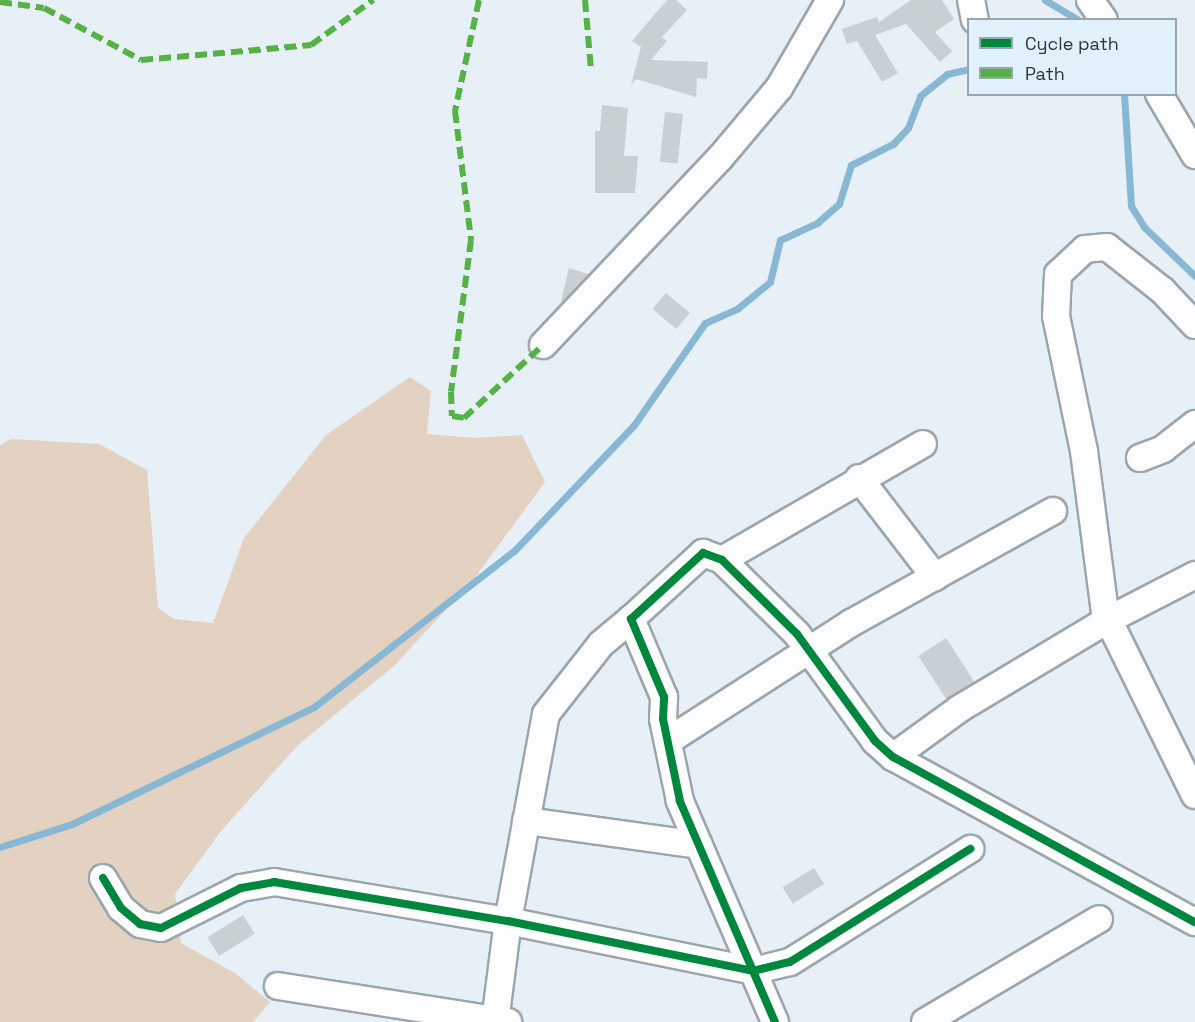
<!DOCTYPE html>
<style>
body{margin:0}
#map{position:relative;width:1195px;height:1022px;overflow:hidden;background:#e6f0f6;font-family:"Space Grotesk",sans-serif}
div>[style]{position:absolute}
.green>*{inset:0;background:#e3d2c1}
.stream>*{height:7px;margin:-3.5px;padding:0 3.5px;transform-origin:3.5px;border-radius:3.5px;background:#88b7d3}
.building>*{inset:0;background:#c8d0d4;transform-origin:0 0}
.roads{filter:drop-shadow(2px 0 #9ea5aa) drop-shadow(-2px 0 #9ea5aa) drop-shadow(0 2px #9ea5aa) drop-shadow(0 -2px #9ea5aa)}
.minor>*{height:26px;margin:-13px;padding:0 13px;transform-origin:13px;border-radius:13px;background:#fbfdfe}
.quiet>*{height:6px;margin-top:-3px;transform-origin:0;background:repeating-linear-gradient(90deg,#56b246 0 12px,transparent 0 18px)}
.cycleway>*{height:8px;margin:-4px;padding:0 4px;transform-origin:4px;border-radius:4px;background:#00873e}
span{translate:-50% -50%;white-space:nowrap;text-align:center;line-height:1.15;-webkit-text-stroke:4.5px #e0f1fc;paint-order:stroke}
.legend{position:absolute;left:967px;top:18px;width:210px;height:78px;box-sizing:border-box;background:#e0f1fc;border:2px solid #99a6ae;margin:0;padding:8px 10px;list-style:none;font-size:18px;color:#2e3539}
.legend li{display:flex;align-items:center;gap:12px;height:30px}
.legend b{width:30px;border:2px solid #99a6ae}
</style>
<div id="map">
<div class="green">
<i style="clip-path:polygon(410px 377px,431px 391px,427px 434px,473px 438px,522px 435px,545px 482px,474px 579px,395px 665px,298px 745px,221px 831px,175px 894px,181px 943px,235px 973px,270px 1002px,253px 1022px,0 1022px,0 445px,11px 439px,99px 444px,147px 470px,158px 608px,174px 619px,213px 623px,244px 538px,326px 435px)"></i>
</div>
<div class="stream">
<i style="left:1045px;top:0;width:39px;rotate:31deg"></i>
<i style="left:1124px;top:94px;width:112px;rotate:86.4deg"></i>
<i style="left:1131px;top:206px;width:25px;rotate:58deg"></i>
<i style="left:1144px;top:227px;width:71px;rotate:43.9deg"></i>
<i style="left:0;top:847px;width:76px;rotate:-17.7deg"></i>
<i style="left:72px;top:824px;width:269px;rotate:-25.8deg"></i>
<i style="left:314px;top:707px;width:254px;rotate:-38deg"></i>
<i style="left:514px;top:551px;width:174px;rotate:-46.4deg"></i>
<i style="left:634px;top:425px;width:124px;rotate:-55.2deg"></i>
<i style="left:705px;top:323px;width:36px;rotate:-24deg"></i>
<i style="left:738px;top:308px;width:41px;rotate:-39.1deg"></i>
<i style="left:770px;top:282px;width:43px;rotate:-76.6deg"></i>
<i style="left:780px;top:240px;width:41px;rotate:-24.7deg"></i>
<i style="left:817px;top:223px;width:29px;rotate:-41deg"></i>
<i style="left:839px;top:204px;width:41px;rotate:-72.9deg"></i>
<i style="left:851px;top:165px;width:47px;rotate:-26.6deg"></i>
<i style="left:893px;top:144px;width:22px;rotate:-47deg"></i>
<i style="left:908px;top:128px;width:34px;rotate:-69deg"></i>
<i style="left:920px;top:96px;width:35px;rotate:-39deg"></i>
<i style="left:947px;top:74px;width:22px;rotate:-13deg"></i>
</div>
<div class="building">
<i style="clip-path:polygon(667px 0,676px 0,687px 10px,662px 37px,667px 41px,651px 60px,708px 62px,707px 79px,697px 78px,696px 97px,636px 79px,631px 85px,641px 47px,632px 41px)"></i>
<i style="clip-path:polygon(911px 0,942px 0,954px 19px,935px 32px,952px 51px,940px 62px,906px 24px,875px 35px,898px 73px,882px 82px,857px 41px,847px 44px,842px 29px,877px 17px,879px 22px)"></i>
<i style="clip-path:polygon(602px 105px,628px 108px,624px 156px,638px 156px,635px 193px,595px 193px,595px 131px,600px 131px)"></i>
<i style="left:665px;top:112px;width:18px;height:50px;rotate:6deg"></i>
<i style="clip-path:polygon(569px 268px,589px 274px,563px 302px,561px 301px)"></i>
<i style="left:666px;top:293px;width:31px;height:21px;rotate:40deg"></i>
<i style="left:946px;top:638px;width:53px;height:33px;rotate:57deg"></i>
<i style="left:814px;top:868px;width:19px;height:37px;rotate:58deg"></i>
<i style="left:243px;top:915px;width:22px;height:42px;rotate:58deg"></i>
</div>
<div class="roads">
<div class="minor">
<i style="left:971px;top:0;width:20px;rotate:79deg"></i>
<i style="left:1090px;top:0;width:24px;rotate:55deg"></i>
<i style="left:1159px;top:94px;width:71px;rotate:59.5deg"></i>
<i style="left:1195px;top:325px;width:47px;rotate:-133.3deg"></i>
<i style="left:1163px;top:291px;width:71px;rotate:-141.8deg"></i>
<i style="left:1107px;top:247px;width:22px;rotate:175deg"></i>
<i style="left:1085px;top:249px;width:37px;rotate:137deg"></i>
<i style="left:1058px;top:274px;width:42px;rotate:92.7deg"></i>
<i style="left:1056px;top:316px;width:138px;rotate:78.3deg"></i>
<i style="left:1084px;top:451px;width:163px;rotate:82.6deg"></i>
<i style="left:1105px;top:613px;width:203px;rotate:63.7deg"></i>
<i style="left:543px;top:345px;width:257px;rotate:-46.6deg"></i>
<i style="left:720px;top:158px;width:92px;rotate:-49.9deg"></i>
<i style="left:779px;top:88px;width:102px;rotate:-59.9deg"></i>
<i style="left:1140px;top:458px;width:25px;rotate:-21deg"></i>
<i style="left:1163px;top:449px;width:41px;rotate:-38deg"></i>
<i style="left:859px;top:478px;width:125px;rotate:52.5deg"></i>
<i style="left:722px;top:560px;width:232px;rotate:-30deg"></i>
<i style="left:668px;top:741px;width:218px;rotate:-32.8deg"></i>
<i style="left:851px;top:623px;width:231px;rotate:-29deg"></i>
<i style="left:893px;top:757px;width:82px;rotate:-36deg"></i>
<i style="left:959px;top:709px;width:174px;rotate:-30.9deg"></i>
<i style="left:1108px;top:620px;width:98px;rotate:-27.3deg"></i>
<i style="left:526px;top:821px;width:174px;rotate:7.9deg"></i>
<i style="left:103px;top:878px;width:35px;rotate:59deg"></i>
<i style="left:121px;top:908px;width:25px;rotate:40deg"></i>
<i style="left:140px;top:924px;width:21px;rotate:11deg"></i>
<i style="left:161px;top:928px;width:89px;rotate:-26.6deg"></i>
<i style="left:241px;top:888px;width:34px;rotate:-10deg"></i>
<i style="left:274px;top:882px;width:237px;rotate:9.5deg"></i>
<i style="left:508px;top:921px;width:250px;rotate:11.5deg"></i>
<i style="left:753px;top:971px;width:38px;rotate:-14deg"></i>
<i style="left:790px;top:962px;width:213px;rotate:-32.1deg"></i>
<i style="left:278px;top:986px;width:233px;rotate:8.9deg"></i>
<i style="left:495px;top:1022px;width:102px;rotate:-82.7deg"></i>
<i style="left:508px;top:921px;width:210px;rotate:-79.6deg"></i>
<i style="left:546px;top:714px;width:89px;rotate:-51.8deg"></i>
<i style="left:601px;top:644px;width:39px;rotate:-40deg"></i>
<i style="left:775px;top:1022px;width:241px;rotate:-113.3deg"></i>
<i style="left:680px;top:801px;width:84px;rotate:-101.7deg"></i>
<i style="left:663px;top:719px;width:22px;rotate:-87deg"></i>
<i style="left:664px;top:697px;width:85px;rotate:-112.9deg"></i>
<i style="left:631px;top:619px;width:98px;rotate:-42.5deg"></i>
<i style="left:703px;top:553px;width:20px;rotate:20deg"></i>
<i style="left:722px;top:560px;width:105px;rotate:44.6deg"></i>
<i style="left:797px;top:634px;width:132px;rotate:53.9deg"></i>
<i style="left:875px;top:741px;width:24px;rotate:42deg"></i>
<i style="left:893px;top:757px;width:344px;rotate:28.7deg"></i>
<i style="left:925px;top:1022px;width:202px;rotate:-30.6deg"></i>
</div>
</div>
<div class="quiet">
<i style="left:479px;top:0;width:114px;rotate:102.2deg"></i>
<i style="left:455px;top:111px;width:130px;rotate:82.9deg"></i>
<i style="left:471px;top:240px;width:153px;rotate:97.5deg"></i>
<i style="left:451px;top:392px;width:24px;rotate:88deg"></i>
<i style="left:452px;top:416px;width:12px;rotate:9deg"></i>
<i style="left:464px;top:418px;width:108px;rotate:-42.7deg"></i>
<i style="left:585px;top:0;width:70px;rotate:85.1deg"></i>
<i style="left:0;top:2px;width:44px;rotate:7.8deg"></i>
<i style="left:44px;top:8px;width:110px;rotate:28.2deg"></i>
<i style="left:141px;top:60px;width:171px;rotate:-5deg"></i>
<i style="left:311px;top:45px;width:77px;rotate:-36deg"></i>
</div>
<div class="cycleway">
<i style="left:103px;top:878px;width:35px;rotate:59deg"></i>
<i style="left:121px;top:908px;width:25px;rotate:40deg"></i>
<i style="left:140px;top:924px;width:21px;rotate:11deg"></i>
<i style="left:161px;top:928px;width:89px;rotate:-26.6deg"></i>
<i style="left:241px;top:888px;width:34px;rotate:-10deg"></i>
<i style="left:274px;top:882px;width:237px;rotate:9.5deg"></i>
<i style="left:508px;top:921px;width:250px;rotate:11.5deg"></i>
<i style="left:753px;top:971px;width:38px;rotate:-14deg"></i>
<i style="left:790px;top:962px;width:213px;rotate:-32.1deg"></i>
<i style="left:775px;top:1022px;width:241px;rotate:-113.3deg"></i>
<i style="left:680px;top:801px;width:84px;rotate:-101.7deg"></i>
<i style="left:663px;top:719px;width:22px;rotate:-87deg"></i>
<i style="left:664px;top:697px;width:85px;rotate:-112.9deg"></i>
<i style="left:631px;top:619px;width:98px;rotate:-42.5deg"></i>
<i style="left:703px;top:553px;width:20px;rotate:20deg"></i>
<i style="left:722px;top:560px;width:105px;rotate:44.6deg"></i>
<i style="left:797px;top:634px;width:132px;rotate:53.9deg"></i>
<i style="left:875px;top:741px;width:24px;rotate:42deg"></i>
<i style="left:893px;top:757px;width:344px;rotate:28.7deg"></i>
</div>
<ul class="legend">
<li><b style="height:8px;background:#00873e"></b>Cycle path</li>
<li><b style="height:8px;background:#56b246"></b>Path</li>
</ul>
</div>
